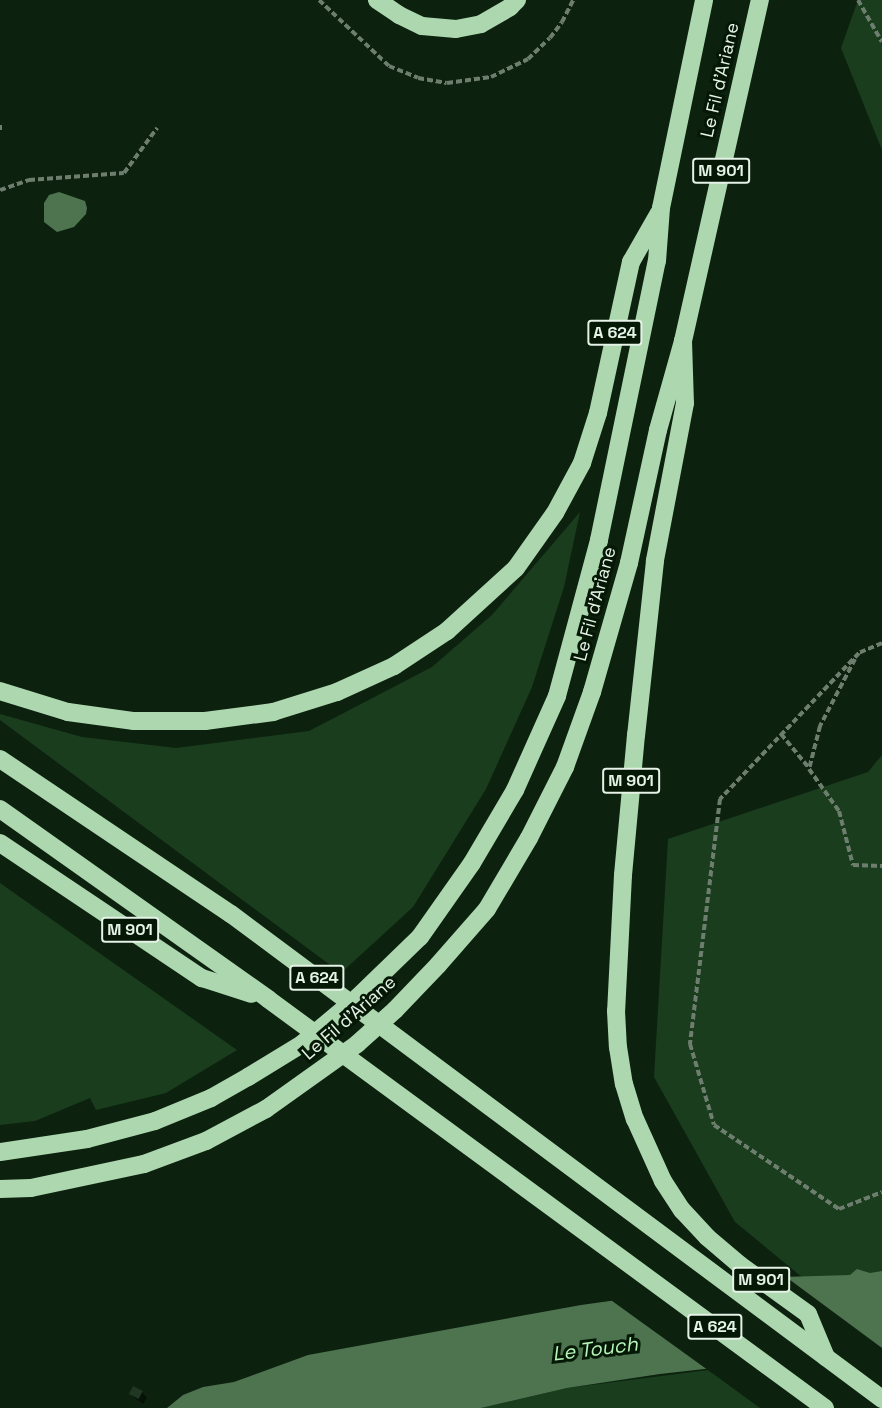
<!DOCTYPE html>
<style>
body{margin:0}
#map{position:relative;width:882px;height:1408px;overflow:hidden;background:#0d210f;font-family:"Space Grotesk",sans-serif}
div>[style]{position:absolute}
.green>*{inset:0;background:#193d1d}
.water>*{inset:0;background:#4d734f}
.pier>*{inset:0;background:#0d210f}
.shadow>*{inset:0;background:#0007}
.building>*{inset:0;background:#213623;transform-origin:0 0}
.path>*{height:4px;margin-top:-2px;transform-origin:0;background:repeating-linear-gradient(90deg,#6d7d6e 0 6px,transparent 0 9px)}
.highway>*{height:18px;margin:-9px;padding:0 9px;transform-origin:9px;border-radius:9px;background:#add8af}
.highway-bridge>*{height:18px;margin:-9px;padding:0 9px;transform-origin:9px;border-radius:9px;background:#add8af}
span{translate:-50% -50%;white-space:nowrap;text-align:center;line-height:1.15;-webkit-text-stroke:6px #051806;paint-order:stroke}
.shield-label span{padding:2px 4px;background:#051806;border:2px solid;border-radius:4px;-webkit-text-stroke-width:0}
.shield-label{font-size:16px;color:#e5f2e6;font-weight:700}
.street-label{font-size:18px;color:#e5f2e6}
.water-label{font-size:20px;color:#b7f6ba;font-style:italic}
</style>
<div id="map">
<div class="green">
<i style="clip-path:polygon(858px 0,882px 0,882px 150px,841px 48px)"></i>
<i style="clip-path:polygon(580px 512px,564px 587px,532px 687px,486px 789px,413px 907px,341px 973px,0 720px,0 714px,82px 737px,176px 748px,309px 731px,432px 667px,492px 615px)"></i>
<i style="clip-path:polygon(882px 755px,882px 1343px,735px 1222px,654px 1077px,668px 839px,868px 772px)"></i>
<i style="clip-path:polygon(0 883px,237px 1050px,166px 1093px,96px 1110px,90px 1098px,35px 1121px,0 1125px)"></i>
<i style="clip-path:polygon(708px 1370px,760px 1408px,481px 1408px,567px 1388px)"></i>
</div>
<div class="water">
<i style="clip-path:polygon(59px 192px,85px 201px,87px 208px,86px 214px,74px 227px,57px 232px,44px 222px,44px 203px,49px 195px)"></i>
<i style="clip-path:polygon(857px 1269px,870px 1273px,882px 1271px,882px 1354px,855px 1352px,660px 1374px,567px 1388px,481px 1408px,167px 1408px,183px 1395px,203px 1387px,234px 1382px,308px 1355px,581px 1305px,782px 1277px,850px 1275px)"></i>
</div>
<div class="pier">
<i style="clip-path:polygon(782px 1274px,882px 1348px,882px 1357px,855px 1355px,712px 1373px,608px 1298px)"></i>
</div>
<div class="shadow">
<i style="clip-path:polygon(142px 1392px,147px 1398px,143px 1404px,130px 1394px)"></i>
</div>
<div class="building">
<i style="left:133px;top:1386px;width:11px;height:9px;rotate:27deg"></i>
</div>
<div class="path">
<i style="left:319px;top:0;width:96px;rotate:43.3deg"></i>
<i style="left:389px;top:66px;width:31px;rotate:22deg"></i>
<i style="left:418px;top:78px;width:29px;rotate:10deg"></i>
<i style="left:447px;top:83px;width:44px;rotate:-7.8deg"></i>
<i style="left:491px;top:77px;width:41px;rotate:-25.9deg"></i>
<i style="left:528px;top:59px;width:30px;rotate:-44deg"></i>
<i style="left:550px;top:38px;width:20px;rotate:-53deg"></i>
<i style="left:562px;top:22px;width:25px;rotate:-63deg"></i>
<i style="left:858px;top:0;width:48px;rotate:60.3deg"></i>
<i style="left:0;top:125px;width:5px;rotate:90deg"></i>
<i style="left:0;top:190px;width:31px;rotate:-19deg"></i>
<i style="left:29px;top:180px;width:95px;rotate:-4.2deg"></i>
<i style="left:124px;top:173px;width:56px;rotate:-53.7deg"></i>
<i style="left:882px;top:643px;width:25px;rotate:157deg"></i>
<i style="left:859px;top:653px;width:202px;rotate:133.6deg"></i>
<i style="left:720px;top:799px;width:247px;rotate:97deg"></i>
<i style="left:690px;top:1044px;width:84px;rotate:73.5deg"></i>
<i style="left:714px;top:1125px;width:151px;rotate:33.9deg"></i>
<i style="left:839px;top:1209px;width:46px;rotate:-21.6deg"></i>
<i style="left:855px;top:659px;width:76px;rotate:117.6deg"></i>
<i style="left:820px;top:726px;width:44px;rotate:104.3deg"></i>
<i style="left:809px;top:769px;width:52px;rotate:54.5deg"></i>
<i style="left:839px;top:811px;width:56px;rotate:75.5deg"></i>
<i style="left:853px;top:865px;width:29px;rotate:2deg"></i>
<i style="left:781px;top:734px;width:44px;rotate:50.5deg"></i>
</div>
<div class="highway">
<i style="left:377px;top:0;width:27px;rotate:34deg"></i>
<i style="left:399px;top:15px;width:25px;rotate:26deg"></i>
<i style="left:422px;top:26px;width:34px;rotate:5deg"></i>
<i style="left:456px;top:29px;width:25px;rotate:-11deg"></i>
<i style="left:481px;top:24px;width:34px;rotate:-30deg"></i>
<i style="left:510px;top:7px;width:10px;rotate:-45deg"></i>
<i style="left:683px;top:341px;width:62px;rotate:88.2deg"></i>
<i style="left:685px;top:403px;width:161px;rotate:100.8deg"></i>
<i style="left:655px;top:561px;width:175px;rotate:96.2deg"></i>
<i style="left:636px;top:735px;width:141px;rotate:95.3deg"></i>
<i style="left:623px;top:875px;width:136px;rotate:92.9deg"></i>
<i style="left:616px;top:1011px;width:36px;rotate:87deg"></i>
<i style="left:618px;top:1047px;width:37px;rotate:81deg"></i>
<i style="left:624px;top:1084px;width:37px;rotate:73deg"></i>
<i style="left:635px;top:1119px;width:68px;rotate:65.7deg"></i>
<i style="left:663px;top:1181px;width:35px;rotate:57deg"></i>
<i style="left:682px;top:1210px;width:37px;rotate:47deg"></i>
<i style="left:707px;top:1237px;width:43px;rotate:40.3deg"></i>
<i style="left:740px;top:1265px;width:84px;rotate:35.8deg"></i>
<i style="left:808px;top:1314px;width:47px;rotate:67.3deg"></i>
<i style="left:0;top:691px;width:71px;rotate:17.2deg"></i>
<i style="left:68px;top:712px;width:67px;rotate:7.8deg"></i>
<i style="left:134px;top:721px;width:71px"></i>
<i style="left:205px;top:721px;width:69px;rotate:-7.5deg"></i>
<i style="left:273px;top:712px;width:67px;rotate:-17.4deg"></i>
<i style="left:337px;top:692px;width:63px;rotate:-24.5deg"></i>
<i style="left:394px;top:666px;width:64px;rotate:-33.4deg"></i>
<i style="left:447px;top:631px;width:93px;rotate:-42.4deg"></i>
<i style="left:516px;top:568px;width:67px;rotate:-54.7deg"></i>
<i style="left:555px;top:513px;width:57px;rotate:-61.6deg"></i>
<i style="left:582px;top:463px;width:52px;rotate:-72.3deg"></i>
<i style="left:598px;top:413px;width:155px;rotate:-77.7deg"></i>
<i style="left:631px;top:262px;width:56px;rotate:-60.3deg"></i>
<i style="left:0;top:759px;width:278px;rotate:33.9deg"></i>
<i style="left:231px;top:914px;width:812px;rotate:36.69deg"></i>
<i style="left:0;top:809px;width:329px;rotate:35.3deg"></i>
<i style="left:268px;top:999px;width:691px;rotate:36.29deg"></i>
<i style="left:0;top:843px;width:243px;rotate:33.8deg"></i>
<i style="left:202px;top:978px;width:52px;rotate:17.7deg"></i>
<i style="left:420px;top:937px;width:90px;rotate:-54.9deg"></i>
<i style="left:472px;top:863px;width:85px;rotate:-59.5deg"></i>
<i style="left:515px;top:790px;width:103px;rotate:-65.9deg"></i>
<i style="left:557px;top:696px;width:162px;rotate:-74.9deg"></i>
<i style="left:599px;top:540px;width:285px;rotate:-78.3deg"></i>
<i style="left:657px;top:261px;width:53px;rotate:-85.7deg"></i>
<i style="left:661px;top:208px;width:212px;rotate:-78.3deg"></i>
<i style="left:438px;top:965px;width:74px;rotate:-48.8deg"></i>
<i style="left:487px;top:909px;width:82px;rotate:-59.4deg"></i>
<i style="left:529px;top:838px;width:80px;rotate:-63.1deg"></i>
<i style="left:565px;top:767px;width:80px;rotate:-70.2deg"></i>
<i style="left:592px;top:692px;width:134px;rotate:-74deg"></i>
<i style="left:629px;top:563px;width:136px;rotate:-77.7deg"></i>
<i style="left:658px;top:430px;width:92px;rotate:-74.3deg"></i>
<i style="left:683px;top:341px;width:350px;rotate:-77.3deg"></i>
<i style="left:0;top:1152px;width:88px;rotate:-8.5deg"></i>
<i style="left:87px;top:1139px;width:70px;rotate:-14.8deg"></i>
<i style="left:155px;top:1121px;width:61px;rotate:-22.3deg"></i>
<i style="left:211px;top:1098px;width:43px;rotate:-29.6deg"></i>
<i style="left:0;top:1189px;width:31px;rotate:-2deg"></i>
<i style="left:31px;top:1188px;width:116px;rotate:-12deg"></i>
<i style="left:144px;top:1164px;width:66px;rotate:-20.4deg"></i>
<i style="left:206px;top:1141px;width:68px;rotate:-28.1deg"></i>
</div>
<div class="highway-bridge">
<i style="left:248px;top:1077px;width:63px;rotate:-31.4deg"></i>
<i style="left:302px;top:1044px;width:73px;rotate:-40deg"></i>
<i style="left:358px;top:997px;width:86px;rotate:-44.1deg"></i>
<i style="left:266px;top:1109px;width:112px;rotate:-35.5deg"></i>
<i style="left:357px;top:1044px;width:51px;rotate:-41.8deg"></i>
<i style="left:395px;top:1010px;width:62px;rotate:-46.3deg"></i>
</div>
<div class="shield-label">
<span style="left:721px;top:171px">M 901</span>
<span style="left:615px;top:333px">A 624</span>
<span style="left:631px;top:781px">M 901</span>
<span style="left:130px;top:930px">M 901</span>
<span style="left:317px;top:978px">A 624</span>
<span style="left:761px;top:1280px">M 901</span>
<span style="left:715px;top:1327px">A 624</span>
</div>
<div class="street-label">
<span style="left:720px;top:80px;rotate:-77deg">Le Fil d'Ariane</span>
<span style="left:595px;top:604px;rotate:-75deg">Le Fil d'Ariane</span>
<span style="left:349px;top:1018px;rotate:-41deg">Le Fil d'Ariane</span>
</div>
<div class="water-label">
<span style="left:595px;top:1349px;rotate:-7deg">Le Touch</span>
</div>
</div>
